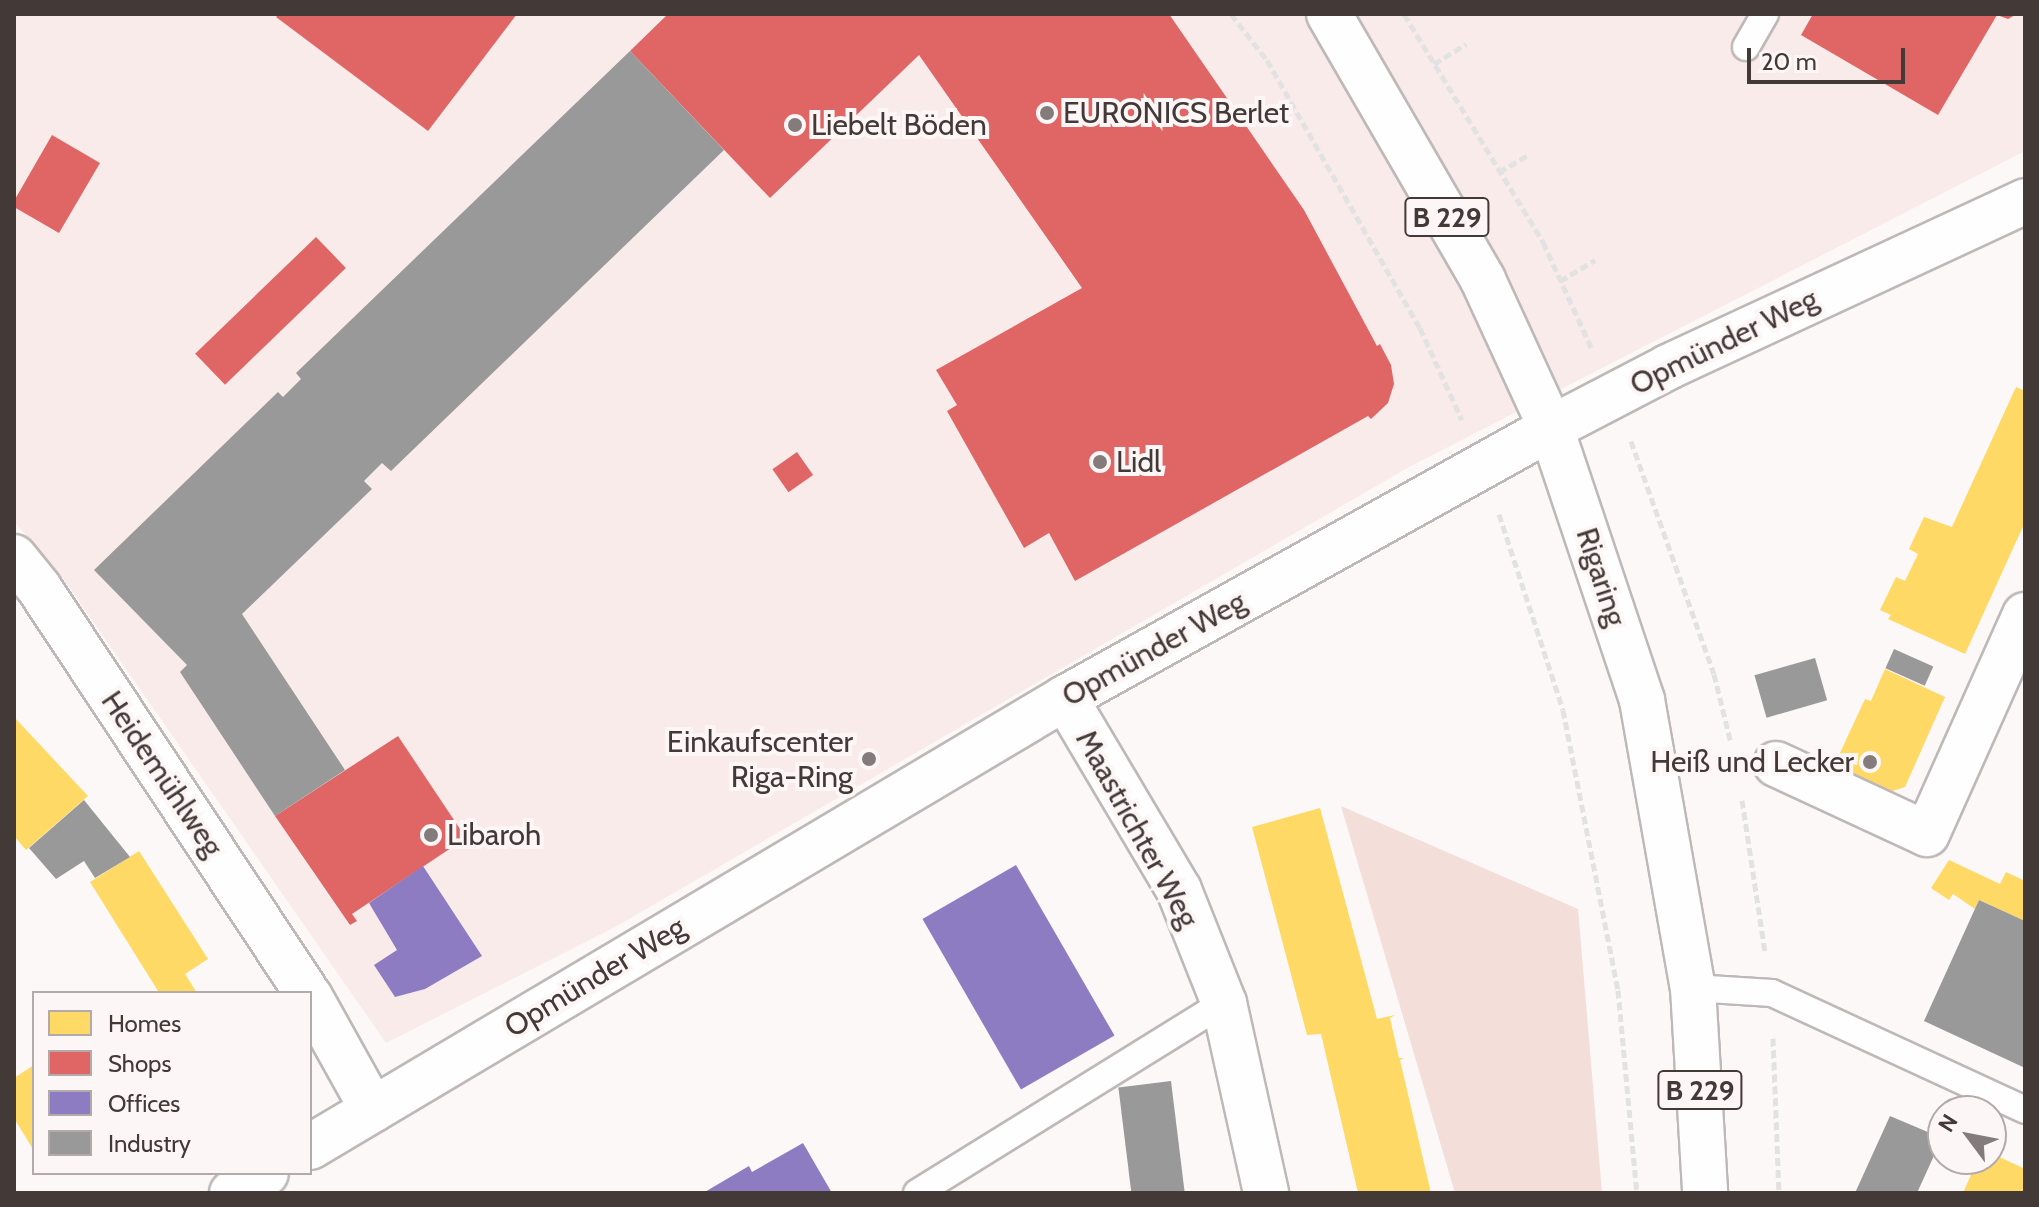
<!DOCTYPE html>
<meta charset="utf-8">
<style>
body{margin:0}
#map{position:relative;width:2039px;height:1207px;overflow:hidden;background:#fbf8f7;font-family:Cabin,sans-serif}
div>[style]{position:absolute}
.built>*{inset:0;background:#f8ebe9}
.green>*{inset:0;background:#f3deda}
.homes>*{inset:0;background:#ffd966}
.shops>*{inset:0;background:#e06666;transform-origin:0 0}
.offices>*{inset:0;background:#8e7cc3;transform-origin:0 0}
.industry>*{inset:0;background:#999;transform-origin:0 0}
.path>*{height:5px;margin-top:-2.5px;transform-origin:0;background:repeating-linear-gradient(90deg,#e3e2e2 0 8px,transparent 0 12px)}
.roads{filter:drop-shadow(2px 0 #beb9b8) drop-shadow(-2px 0 #beb9b8) drop-shadow(0 2px #beb9b8) drop-shadow(0 -2px #beb9b8)}
.lane>*{height:26px;margin:-13px;padding:0 13px;transform-origin:13px;border-radius:13px;background:#fefefe}
.street>*{height:44px;margin:-22px;padding:0 22px;transform-origin:22px;border-radius:22px;background:#fefefe}
.secondary>*{height:44px;margin:-22px;padding:0 22px;transform-origin:22px;border-radius:22px;background:#fefefe}
.primary>*{height:44px;margin:-22px;padding:0 22px;transform-origin:22px;border-radius:22px;background:#fefefe}
.dots>*{width:22px;height:22px;translate:-50% -50%;box-sizing:border-box;border:4px solid #fcf7f6;border-radius:50%}
span{translate:-50% -50%;white-space:nowrap;text-align:center;line-height:1.15;-webkit-text-stroke:8px #fcf7f6;paint-order:stroke}
.shield-label span{padding:2px 6px;background:#fcf7f6;border:2px solid;border-radius:6px;-webkit-text-stroke-width:0}
.shield-label{font-size:28px;color:#433937;font-weight:700}
.poi-label{font-size:30px;color:#433937}
.left{translate:0 -50%;text-align:left}
.right{translate:-100% -50%;text-align:right}
.street-label{font-size:30px;color:#433937}
.frame{position:absolute;inset:0;border:16px solid #433937;pointer-events:none}
.legend{position:absolute;left:32px;top:991px;width:280px;height:184px;box-sizing:border-box;background:#fcf7f6;border:2px solid #b2abaa;margin:0;padding:10px 14px;list-style:none;font-size:24px;color:#433937}
.legend li{display:flex;align-items:center;gap:16px;height:40px}
.legend b{width:40px;border:2px solid #b2abaa}
.north{position:absolute;left:1927px;top:1095px;width:80px;height:80px;box-sizing:border-box;background:#fcf7f6;border:2px solid #b2abaa;border-radius:50%;rotate:302deg;font-size:22px;font-weight:700;line-height:32px;text-align:center;color:#433937}
.north::after{content:'';display:block;margin:auto;width:28px;height:36px;background:#837c7a;clip-path:polygon(50% 0,100% 100%,50% 72%,0 100%)}
.scale{position:absolute;left:1747px;top:48px;width:158px;height:36px;box-sizing:border-box;border:4px solid #433937;border-top:0;padding-left:10px;font-size:24px;line-height:28px;white-space:nowrap;color:#433937;-webkit-text-stroke:6px #fcf7f6;paint-order:stroke}
</style>
<div id="map">
<div class="built">
<i style="clip-path:polygon(14px 14px,2025px 14px,2025px 151px,1409px 467px,615px 927px,386px 1043px,67px 584px,14px 521px)"></i>
</div>
<div class="green">
<i style="clip-path:polygon(1341px 806px,1578px 909px,1602px 1193px,1455px 1193px)"></i>
</div>
<div class="homes">
<i style="clip-path:polygon(2016px 387px,2025px 391px,2025px 522px,1965px 654px,1888px 619px,1891px 615px,1880px 610px,1896px 577px,1905px 581px,1918px 554px,1909px 549px,1924px 517px,1952px 527px)"></i>
<i style="clip-path:polygon(1885px 669px,1945px 697px,1905px 787px,1889px 792px,1848px 774px,1839px 755px,1865px 699px,1871px 701px)"></i>
<i style="clip-path:polygon(14px 717px,88px 796px,26px 850px,14px 836px)"></i>
<i style="clip-path:polygon(1320px 808px,1377px 1019px,1395px 1015px,1390px 1018px,1399px 1058px,1404px 1058px,1400px 1060px,1431px 1193px,1358px 1193px,1321px 1034px,1307px 1035px,1252px 827px)"></i>
<i style="clip-path:polygon(139px 851px,208px 959px,185px 974px,197px 993px,155px 993px,158px 991px,90px 882px)"></i>
<i style="clip-path:polygon(1949px 860px,2000px 884px,2006px 872px,2025px 881px,2025px 921px,1979px 900px,1975px 909px,1953px 894px,1949px 900px,1931px 888px)"></i>
<i style="clip-path:polygon(34px 1065px,34px 1151px,14px 1118px,14px 1078px)"></i>
<i style="clip-path:polygon(1991px 1153px,2025px 1169px,2025px 1193px,1963px 1193px,1978px 1159px,1991px 1159px)"></i>
</div>
<div class="shops">
<i style="clip-path:polygon(279px 14px,517px 14px,428px 131px,276px 17px)"></i>
<i style="clip-path:polygon(668px 14px,1169px 14px,1304px 210px,1377px 346px,1380px 344px,1391px 365px,1394px 384px,1388px 403px,1371px 419px,1368px 416px,1075px 581px,1049px 533px,1024px 548px,947px 411px,957px 405px,936px 370px,1082px 288px,919px 55px,770px 198px,630px 51px)"></i>
<i style="clip-path:polygon(1813px 14px,2017px 14px,2008px 19px,1997px 15px,1938px 115px,1801px 35px)"></i>
<i style="clip-path:polygon(52px 135px,100px 163px,59px 233px,14px 207px,14px 201px)"></i>
<i style="left:316px;top:237px;width:43px;height:168px;rotate:46deg"></i>
<i style="left:797px;top:452px;width:28px;height:30px;rotate:55deg"></i>
<i style="clip-path:polygon(398px 736px,466px 838px,352px 914px,357px 921px,350px 925px,275px 816px)"></i>
</div>
<div class="offices">
<i style="left:1016px;top:865px;width:197px;height:108px;rotate:60deg"></i>
<i style="clip-path:polygon(423px 866px,482px 956px,425px 989px,395px 997px,374px 965px,397px 950px,369px 903px)"></i>
<i style="clip-path:polygon(803px 1143px,832px 1193px,703px 1193px,749px 1166px,752px 1172px)"></i>
</div>
<div class="industry">
<i style="clip-path:polygon(630px 51px,724px 150px,391px 471px,382px 463px,364px 481px,372px 489px,242px 614px,345px 770px,275px 816px,180px 672px,187px 665px,94px 570px,278px 392px,283px 397px,301px 379px,296px 373px)"></i>
<i style="left:1894px;top:649px;width:43px;height:21px;rotate:24deg"></i>
<i style="left:1815px;top:658px;width:44px;height:63px;rotate:74deg"></i>
<i style="clip-path:polygon(84px 800px,130px 857px,95px 878px,84px 861px,56px 879px,29px 848px)"></i>
<i style="clip-path:polygon(1979px 900px,2025px 921px,2025px 1068px,1924px 1021px)"></i>
<i style="left:1171px;top:1081px;width:113px;height:53px;rotate:83deg"></i>
<i style="clip-path:polygon(1890px 1116px,1942px 1138px,1917px 1193px,1855px 1193px)"></i>
</div>
<div class="path">
<i style="left:1231px;top:14px;width:58px;rotate:52deg"></i>
<i style="left:1267px;top:60px;width:309px;rotate:60.3deg"></i>
<i style="left:1420px;top:328px;width:101px;rotate:65.5deg"></i>
<i style="left:1404px;top:14px;width:267px;rotate:58.6deg"></i>
<i style="left:1543px;top:242px;width:120px;rotate:65.4deg"></i>
<i style="left:1434px;top:64px;width:38px;rotate:-32deg"></i>
<i style="left:1499px;top:172px;width:34px;rotate:-30deg"></i>
<i style="left:1560px;top:281px;width:41px;rotate:-31deg"></i>
<i style="left:1631px;top:441px;width:247px;rotate:70.4deg"></i>
<i style="left:1714px;top:674px;width:71px;rotate:76.2deg"></i>
<i style="left:1499px;top:514px;width:206px;rotate:71.9deg"></i>
<i style="left:1563px;top:710px;width:285px;rotate:78.9deg"></i>
<i style="left:1618px;top:990px;width:204px;rotate:84.7deg"></i>
<i style="left:1742px;top:800px;width:154px;rotate:81.4deg"></i>
<i style="left:1773px;top:1038px;width:155px;rotate:87.8deg"></i>
</div>
<div class="roads">
<div class="lane">
<i style="left:1746px;top:47px;width:38px;rotate:-60deg"></i>
<i style="left:1693px;top:988px;width:79px;rotate:3.6deg"></i>
<i style="left:1772px;top:993px;width:279px;rotate:24.8deg"></i>
<i style="left:917px;top:1193px;width:361px;rotate:-31.8deg"></i>
</div>
<div class="street">
<i style="left:14px;top:557px;width:40px;rotate:51deg"></i>
<i style="left:39px;top:588px;width:486px;rotate:56.5deg"></i>
<i style="left:1065px;top:698px;width:223px;rotate:59.3deg"></i>
<i style="left:1179px;top:890px;width:122px;rotate:68.3deg"></i>
<i style="left:1224px;top:1003px;width:195px;rotate:77.5deg"></i>
<i style="left:1776px;top:764px;width:166px;rotate:24.9deg"></i>
<i style="left:1927px;top:834px;width:240px;rotate:-65.9deg"></i>
<i style="left:310px;top:997px;width:129px;rotate:60.9deg"></i>
</div>
<div class="secondary">
<i style="left:310px;top:1147px;width:878px;rotate:-30.74deg"></i>
<i style="left:1065px;top:698px;width:556px;rotate:-29.05deg"></i>
<i style="left:1551px;top:428px;width:132px;rotate:-27.5deg"></i>
<i style="left:1668px;top:367px;width:394px;rotate:-24.9deg"></i>
<i style="left:232px;top:1193px;width:39px;rotate:-30deg"></i>
</div>
<div class="primary">
<i style="left:1329px;top:14px;width:307px;rotate:59.9deg"></i>
<i style="left:1483px;top:280px;width:163px;rotate:65.3deg"></i>
<i style="left:1551px;top:428px;width:287px;rotate:71.5deg"></i>
<i style="left:1642px;top:700px;width:292px;rotate:80deg"></i>
<i style="left:1693px;top:988px;width:205px;rotate:86.6deg"></i>
</div>
</div>
<div class="dots">
<i style="left:1047px;top:113px;background:#837c7a"></i>
<i style="left:795px;top:125px;background:#837c7a"></i>
<i style="left:1100px;top:462px;background:#837c7a"></i>
<i style="left:869px;top:759px;background:#837c7a"></i>
<i style="left:1870px;top:762px;background:#837c7a"></i>
<i style="left:431px;top:835px;background:#837c7a"></i>
</div>
<div class="shield-label">
<span style="left:1447px;top:217px">B 229</span>
<span style="left:1700px;top:1090px">B 229</span>
</div>
<div class="poi-label">
<span class="left" style="left:1063px;top:113px">EURONICS Berlet</span>
<span class="left" style="left:811px;top:125px">Liebelt Böden</span>
<span class="left" style="left:1116px;top:462px">Lidl</span>
<span class="right" style="left:853px;top:759px">Einkaufscenter<br>Riga-Ring</span>
<span class="right" style="left:1854px;top:762px">Heiß und Lecker</span>
<span class="left" style="left:447px;top:835px">Libaroh</span>
</div>
<div class="street-label">
<span style="left:1724px;top:342px;rotate:-26deg">Opmünder Weg</span>
<span style="left:1601px;top:577px;rotate:72deg">Rigaring</span>
<span style="left:1154px;top:649px;rotate:-29deg">Opmünder Weg</span>
<span style="left:162px;top:774px;rotate:56deg">Heidemühlweg</span>
<span style="left:1137px;top:829px;rotate:61deg">Maastrichter Weg</span>
<span style="left:595px;top:977px;rotate:-31deg">Opmünder Weg</span>
</div>
<div class="frame"></div>
<ul class="legend">
<li><b style="height:22px;background:#ffd966"></b>Homes</li>
<li><b style="height:22px;background:#e06666"></b>Shops</li>
<li><b style="height:22px;background:#8e7cc3"></b>Offices</li>
<li><b style="height:22px;background:#999"></b>Industry</li>
</ul>
<div class="north">N</div>
<div class="scale">20 m</div>
</div>
